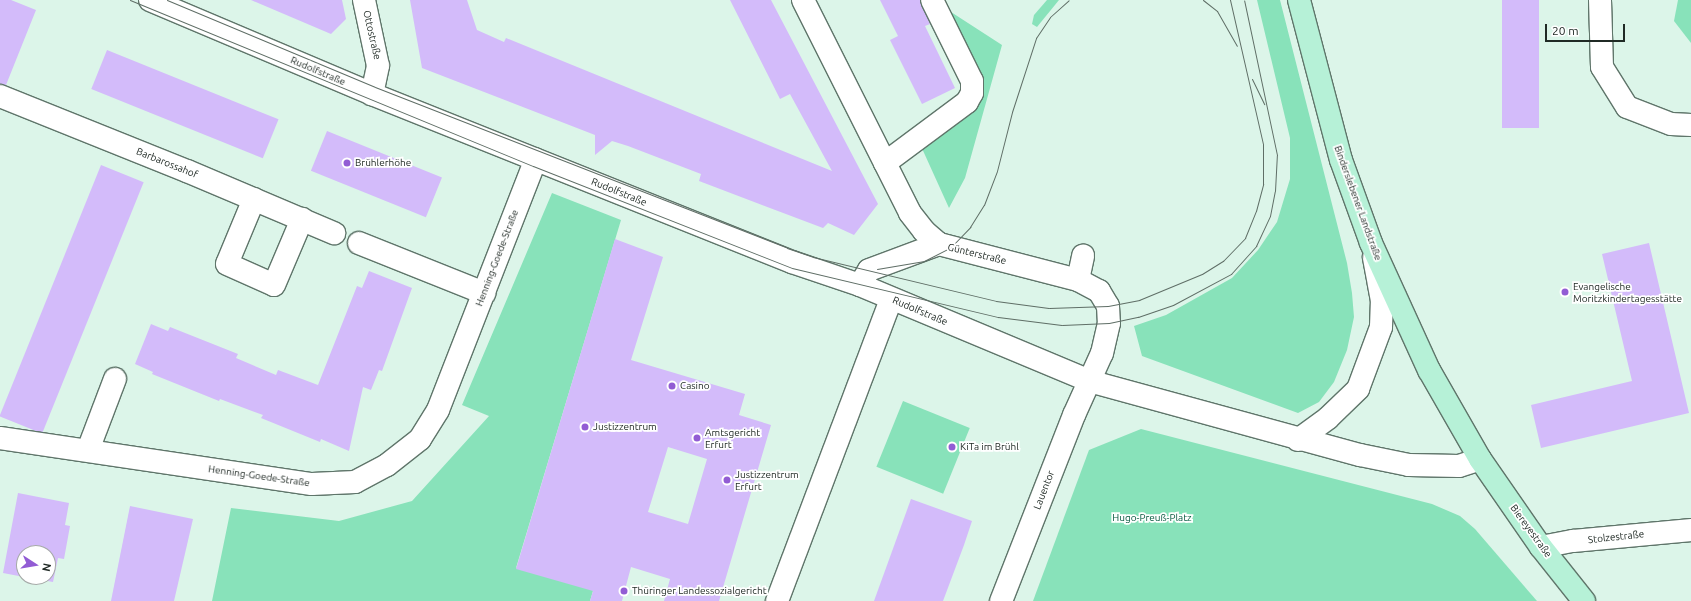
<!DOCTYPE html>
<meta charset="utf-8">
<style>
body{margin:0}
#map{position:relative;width:1691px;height:601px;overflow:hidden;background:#dcf5e9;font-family:Ubuntu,sans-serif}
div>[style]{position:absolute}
.green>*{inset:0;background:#88e2ba;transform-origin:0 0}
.building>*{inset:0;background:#d3bbfa;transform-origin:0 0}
.roads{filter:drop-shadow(1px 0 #5f756a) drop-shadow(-1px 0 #5f756a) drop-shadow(0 1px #5f756a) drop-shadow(0 -1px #5f756a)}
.minor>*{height:22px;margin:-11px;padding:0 11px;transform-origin:11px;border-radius:11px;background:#fff}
.major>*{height:22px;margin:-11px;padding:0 11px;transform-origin:11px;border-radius:11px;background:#b6f1d7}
.tram>*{height:1px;margin:-0.5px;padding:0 0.5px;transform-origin:0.5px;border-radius:0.5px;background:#5f6e66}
.dots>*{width:11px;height:11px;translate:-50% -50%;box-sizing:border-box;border:2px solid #fff;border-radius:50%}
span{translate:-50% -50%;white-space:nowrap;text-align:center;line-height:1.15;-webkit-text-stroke:3.5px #fff;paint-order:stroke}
.street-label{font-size:10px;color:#202a25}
.poi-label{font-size:10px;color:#202a25}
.left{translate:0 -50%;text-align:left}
.park-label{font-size:10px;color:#00563b}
.north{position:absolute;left:16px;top:545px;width:40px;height:40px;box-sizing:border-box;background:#fff;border:1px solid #a6aaa8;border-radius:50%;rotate:102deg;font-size:11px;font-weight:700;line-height:16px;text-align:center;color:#202a25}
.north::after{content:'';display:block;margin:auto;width:14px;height:18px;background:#925cd4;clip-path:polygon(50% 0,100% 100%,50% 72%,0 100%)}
.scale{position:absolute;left:1545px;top:24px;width:80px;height:18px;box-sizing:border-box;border:2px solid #202a25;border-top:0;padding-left:5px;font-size:12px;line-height:14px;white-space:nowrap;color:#202a25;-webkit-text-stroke:3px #fff;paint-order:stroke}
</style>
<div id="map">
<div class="green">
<i style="clip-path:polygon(1047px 0,1059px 0,1037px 27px,1032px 24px,1034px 15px)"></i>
<i style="clip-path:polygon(1257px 0,1280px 0,1347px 263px,1352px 293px,1354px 317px,1347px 350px,1334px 382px,1319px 402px,1298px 413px,1142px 356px,1134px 326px,1166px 315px,1232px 278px,1258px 250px,1277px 222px,1290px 179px,1290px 138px)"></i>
<i style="clip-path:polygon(1678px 0,1691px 0,1691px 43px,1674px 21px)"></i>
<i style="clip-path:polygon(951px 12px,1002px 45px,965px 178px,949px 208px,920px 144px,969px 104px,944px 16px)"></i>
<i style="clip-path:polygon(552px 193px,621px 220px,516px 568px,619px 502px,590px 601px,212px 601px,231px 508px,339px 521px,412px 501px,489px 416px,462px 405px)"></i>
<i style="left:903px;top:401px;width:72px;height:71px;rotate:22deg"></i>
<i style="clip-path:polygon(1141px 429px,1432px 504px,1460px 516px,1475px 529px,1537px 601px,1033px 601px,1089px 450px)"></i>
</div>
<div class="building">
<i style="clip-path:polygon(0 0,11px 0,36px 10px,6px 85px,0 84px)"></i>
<i style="clip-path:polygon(251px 0,342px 0,346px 19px,331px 34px)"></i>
<i style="clip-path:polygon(410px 0,467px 0,477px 30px,504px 42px,506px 38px,832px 171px,790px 94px,780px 99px,730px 0,771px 0,878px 204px,854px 235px,828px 223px,823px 228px,699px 181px,701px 174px,628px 146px,612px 141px,595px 155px,595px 135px,422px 68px)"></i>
<i style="clip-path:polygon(880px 0,920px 0,930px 24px,925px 26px,955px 88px,922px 104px,890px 40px,898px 36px)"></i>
<i style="left:1502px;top:0;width:37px;height:128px"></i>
<i style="left:107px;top:50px;width:185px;height:42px;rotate:22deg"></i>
<i style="left:327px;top:131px;width:124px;height:43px;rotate:22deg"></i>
<i style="left:101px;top:165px;width:46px;height:271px;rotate:22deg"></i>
<i style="clip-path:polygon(evenodd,615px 239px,663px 257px,631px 360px,745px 394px,739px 415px,771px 425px,719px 601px,664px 601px,670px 579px,631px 567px,622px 601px,590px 601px,593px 591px,516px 569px,615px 239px,668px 447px,707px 459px,688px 524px,648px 512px,668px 447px)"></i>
<i style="clip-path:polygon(1649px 243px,1689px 413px,1541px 448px,1531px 405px,1632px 381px,1602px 254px)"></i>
<i style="clip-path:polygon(369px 271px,412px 288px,382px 371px,379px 370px,371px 390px,363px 387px,349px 451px,321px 439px,320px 442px,261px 418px,263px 415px,220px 399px,219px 401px,152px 374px,153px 372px,135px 364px,151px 324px,168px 331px,170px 327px,238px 354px,236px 358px,276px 375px,278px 370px,318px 385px,357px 286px,362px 288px)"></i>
<i style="clip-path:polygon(18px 493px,69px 503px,65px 525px,70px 526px,64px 559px,58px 558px,53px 582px,26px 577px,48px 577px,48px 553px,24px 553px,24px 577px,3px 573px)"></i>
<i style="clip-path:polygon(911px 499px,972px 521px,964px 545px,943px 601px,874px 601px)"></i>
<i style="clip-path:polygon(130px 506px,193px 519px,174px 601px,111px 601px)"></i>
</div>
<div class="roads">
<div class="minor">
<i style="left:150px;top:0;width:241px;rotate:22.9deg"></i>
<i style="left:372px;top:94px;width:452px;rotate:21.8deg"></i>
<i style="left:792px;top:262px;width:72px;rotate:18.7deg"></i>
<i style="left:860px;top:285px;width:248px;rotate:22.7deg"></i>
<i style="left:1089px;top:381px;width:281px;rotate:15.3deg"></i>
<i style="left:1360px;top:455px;width:50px;rotate:11.5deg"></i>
<i style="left:1409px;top:465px;width:50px;rotate:1.1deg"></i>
<i style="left:1459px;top:466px;width:22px;rotate:-18deg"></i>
<i style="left:364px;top:0;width:67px;rotate:78deg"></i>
<i style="left:378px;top:66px;width:29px;rotate:102deg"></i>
<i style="left:803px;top:0;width:238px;rotate:63.3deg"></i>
<i style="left:910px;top:213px;width:23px;rotate:52deg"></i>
<i style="left:924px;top:231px;width:20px;rotate:41deg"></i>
<i style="left:939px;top:244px;width:144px;rotate:14.5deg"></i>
<i style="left:1078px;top:280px;width:24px;rotate:28deg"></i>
<i style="left:1099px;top:291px;width:17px;rotate:59deg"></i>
<i style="left:1108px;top:306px;width:17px;rotate:87deg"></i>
<i style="left:1109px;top:323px;width:31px;rotate:103deg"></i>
<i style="left:1102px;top:353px;width:68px;rotate:114.3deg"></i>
<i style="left:1074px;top:415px;width:200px;rotate:111.4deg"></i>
<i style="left:1600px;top:0;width:67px;rotate:88.3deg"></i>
<i style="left:1602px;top:67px;width:47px;rotate:58deg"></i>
<i style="left:1627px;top:107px;width:47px;rotate:21.1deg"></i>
<i style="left:1671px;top:124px;width:20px;rotate:3deg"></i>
<i style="left:0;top:96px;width:201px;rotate:21.9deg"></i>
<i style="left:187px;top:171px;width:160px;rotate:22.9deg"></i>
<i style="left:885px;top:163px;width:102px;rotate:-36.6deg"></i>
<i style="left:967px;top:102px;width:10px;rotate:-61deg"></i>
<i style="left:972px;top:93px;width:12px;rotate:-90deg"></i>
<i style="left:972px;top:81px;width:90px;rotate:-116.3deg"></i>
<i style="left:254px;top:199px;width:70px;rotate:112.6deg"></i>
<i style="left:227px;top:264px;width:51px;rotate:24.1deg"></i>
<i style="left:274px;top:285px;width:72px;rotate:-67deg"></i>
<i style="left:359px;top:243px;width:135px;rotate:21.8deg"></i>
<i style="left:1078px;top:280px;width:25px;rotate:-78deg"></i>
<i style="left:860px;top:285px;width:17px;rotate:-59deg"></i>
<i style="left:869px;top:270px;width:75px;rotate:-20.4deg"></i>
<i style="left:0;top:438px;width:315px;rotate:8.4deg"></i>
<i style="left:312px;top:484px;width:43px;rotate:-2.7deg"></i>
<i style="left:355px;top:482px;width:36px;rotate:-28deg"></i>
<i style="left:387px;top:465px;width:42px;rotate:-38.2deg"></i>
<i style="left:420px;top:439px;width:34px;rotate:-58deg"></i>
<i style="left:438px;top:410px;width:269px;rotate:-68.7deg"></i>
<i style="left:1298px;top:440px;width:37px;rotate:-36deg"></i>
<i style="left:1328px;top:418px;width:42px;rotate:-44deg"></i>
<i style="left:1358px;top:389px;width:66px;rotate:-69.6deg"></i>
<i style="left:1381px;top:327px;width:26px;rotate:-88deg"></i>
<i style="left:1382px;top:301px;width:44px;rotate:-100.5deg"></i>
<i style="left:88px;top:450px;width:76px;rotate:-69.2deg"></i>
<i style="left:1541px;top:547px;width:33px;rotate:-11deg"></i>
<i style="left:1573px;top:541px;width:119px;rotate:-5.3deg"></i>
<i style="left:777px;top:601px;width:323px;rotate:-69.3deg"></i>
</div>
<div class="major">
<i style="left:1299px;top:0;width:165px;rotate:75.3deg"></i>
<i style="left:1341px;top:160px;width:88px;rotate:70.1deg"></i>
<i style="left:1371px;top:243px;width:140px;rotate:65.5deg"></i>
<i style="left:1429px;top:370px;width:103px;rotate:60.2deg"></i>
<i style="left:1480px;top:459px;width:107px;rotate:55.3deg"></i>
<i style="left:1541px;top:547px;width:69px;rotate:51.5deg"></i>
</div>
</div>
<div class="tram">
<i style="left:130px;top:0;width:436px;rotate:22.4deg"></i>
<i style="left:533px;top:166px;width:278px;rotate:21.5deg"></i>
<i style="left:792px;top:268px;width:212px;rotate:13.4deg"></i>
<i style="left:998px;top:317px;width:64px;rotate:7.1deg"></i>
<i style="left:1062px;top:325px;width:47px;rotate:-2.4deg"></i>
<i style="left:1109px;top:323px;width:30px;rotate:-12deg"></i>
<i style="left:1138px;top:317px;width:37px;rotate:-19deg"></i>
<i style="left:1173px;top:305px;width:66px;rotate:-28.1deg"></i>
<i style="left:1231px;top:274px;width:38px;rotate:-48deg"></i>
<i style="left:1256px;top:246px;width:33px;rotate:-65deg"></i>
<i style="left:1270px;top:216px;width:25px;rotate:-79deg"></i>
<i style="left:1275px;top:191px;width:36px;rotate:-87deg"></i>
<i style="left:1277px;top:155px;width:158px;rotate:-102deg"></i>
<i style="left:167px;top:0;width:225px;rotate:22.7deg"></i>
<i style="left:375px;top:87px;width:442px;rotate:21.3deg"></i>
<i style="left:787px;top:248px;width:28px;rotate:19deg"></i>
<i style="left:813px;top:257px;width:188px;rotate:13.5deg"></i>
<i style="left:996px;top:301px;width:53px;rotate:7.5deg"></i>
<i style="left:1049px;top:308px;width:59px;rotate:-1.9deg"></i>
<i style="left:1108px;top:306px;width:32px;rotate:-11deg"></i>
<i style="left:1139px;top:300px;width:68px;rotate:-22.4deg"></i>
<i style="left:1202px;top:274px;width:25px;rotate:-32deg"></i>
<i style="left:1223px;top:261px;width:32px;rotate:-46deg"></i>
<i style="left:1245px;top:238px;width:29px;rotate:-68deg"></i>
<i style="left:1256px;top:211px;width:28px;rotate:-75deg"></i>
<i style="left:1263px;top:184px;width:40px;rotate:-90deg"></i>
<i style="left:1263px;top:144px;width:148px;rotate:-102.9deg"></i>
<i style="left:1203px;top:0;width:18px;rotate:38deg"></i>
<i style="left:1217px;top:11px;width:40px;rotate:60.3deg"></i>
<i style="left:1252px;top:79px;width:28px;rotate:64deg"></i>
<i style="left:877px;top:269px;width:48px;rotate:-9.7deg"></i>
<i style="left:924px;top:261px;width:30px;rotate:-27deg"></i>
<i style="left:951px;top:247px;width:28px;rotate:-46deg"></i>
<i style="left:970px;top:227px;width:26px;rotate:-58deg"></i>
<i style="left:984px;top:205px;width:36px;rotate:-69deg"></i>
<i style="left:997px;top:171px;width:61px;rotate:-75.7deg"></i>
<i style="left:1012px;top:112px;width:78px;rotate:-72deg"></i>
<i style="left:1036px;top:38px;width:25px;rotate:-56deg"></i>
<i style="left:1050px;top:17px;width:25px;rotate:-42deg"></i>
</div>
<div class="dots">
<i style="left:347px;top:163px;background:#925cd4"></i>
<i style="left:1565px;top:292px;background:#925cd4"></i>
<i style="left:672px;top:386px;background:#925cd4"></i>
<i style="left:585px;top:427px;background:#925cd4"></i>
<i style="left:697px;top:438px;background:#925cd4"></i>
<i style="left:952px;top:447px;background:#925cd4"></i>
<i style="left:727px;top:480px;background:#925cd4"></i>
<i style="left:624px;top:591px;background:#925cd4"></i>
</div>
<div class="street-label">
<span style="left:372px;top:35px;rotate:77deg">Ottostraße</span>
<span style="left:318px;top:71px;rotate:23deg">Rudolfstraße</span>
<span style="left:167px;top:163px;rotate:22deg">Barbarossahof</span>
<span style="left:619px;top:192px;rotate:22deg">Rudolfstraße</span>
<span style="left:1358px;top:203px;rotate:70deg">Binderslebener Landstraße</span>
<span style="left:977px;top:254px;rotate:14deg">Günterstraße</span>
<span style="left:497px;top:258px;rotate:-69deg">Henning-Goede-Straße</span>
<span style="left:920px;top:311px;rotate:23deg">Rudolfstraße</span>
<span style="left:259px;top:476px;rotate:8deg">Henning-Goede-Straße</span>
<span style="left:1044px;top:490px;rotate:-69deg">Lauentor</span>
<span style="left:1531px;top:531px;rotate:54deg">Biereyestraße</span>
<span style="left:1616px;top:537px;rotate:-6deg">Stolzestraße</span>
</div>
<div class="poi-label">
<span class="left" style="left:355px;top:163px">Brühlerhöhe</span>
<span class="left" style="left:1573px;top:292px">Evangelische<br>Moritzkindertagesstätte</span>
<span class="left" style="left:680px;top:386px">Casino</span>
<span class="left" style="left:593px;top:427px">Justizzentrum</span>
<span class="left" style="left:705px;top:438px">Amtsgericht<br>Erfurt</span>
<span class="left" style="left:960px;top:447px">KiTa im Brühl</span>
<span class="left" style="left:735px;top:480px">Justizzentrum<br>Erfurt</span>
<span class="left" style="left:632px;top:591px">Thüringer Landessozialgericht</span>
</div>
<div class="park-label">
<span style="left:1152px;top:518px">Hugo-Preuß-Platz</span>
</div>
<div class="north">N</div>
<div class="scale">20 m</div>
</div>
